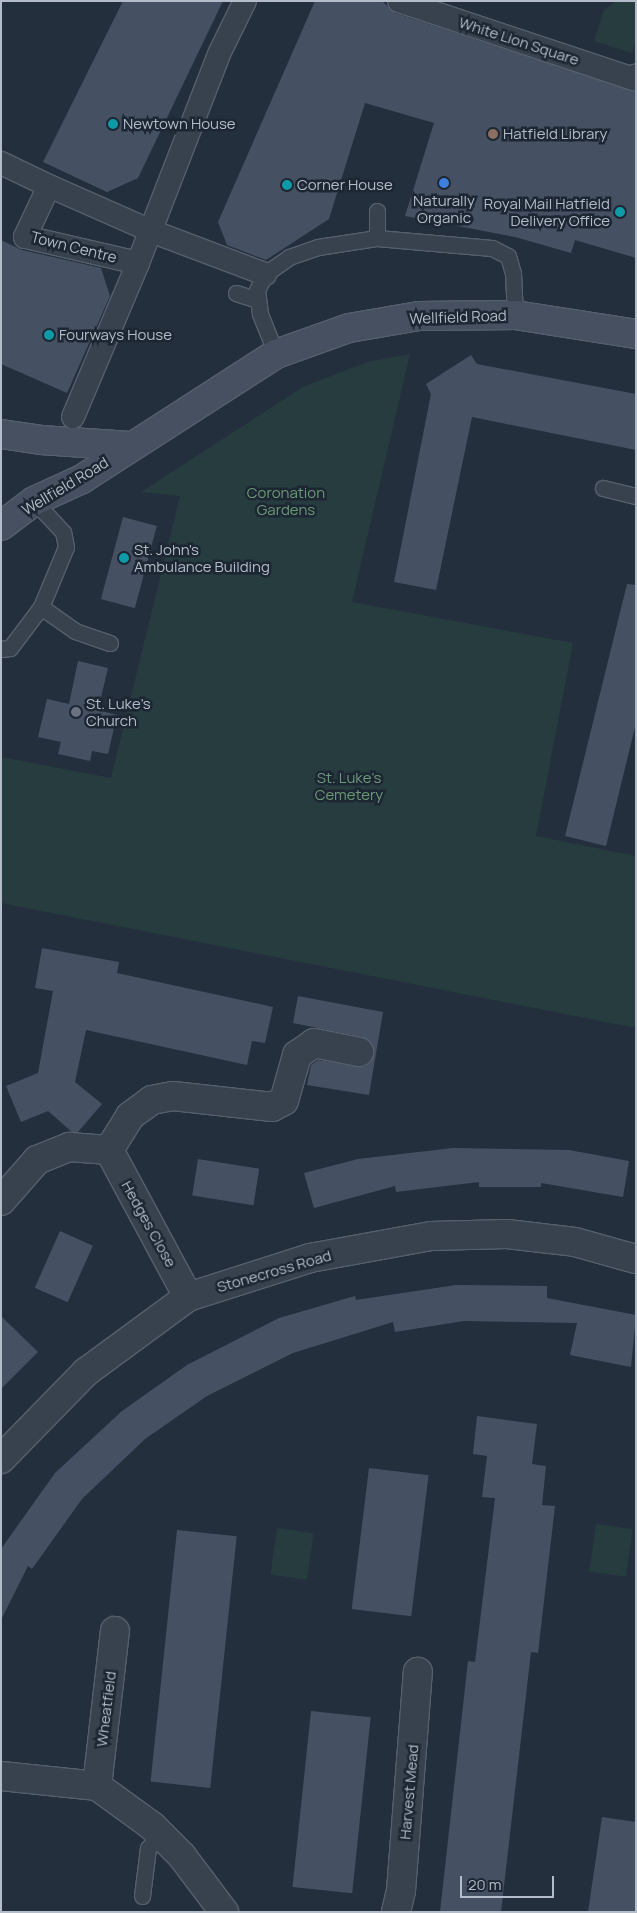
<!DOCTYPE html>
<style>
body{margin:0}
#map{position:relative;width:637px;height:1913px;overflow:hidden;background:#242f3e;font-family:Manrope,sans-serif}
div>[style]{position:absolute}
.green>*{inset:0;background:#263c3f;transform-origin:0 0}
.building>*{inset:0;background:#455162;transform-origin:0 0}
.roads{filter:drop-shadow(1px 0 #565f6c) drop-shadow(-1px 0 #565f6c) drop-shadow(0 1px #565f6c) drop-shadow(0 -1px #565f6c)}
.service>*{height:15px;margin:-7.5px;padding:0 7.5px;transform-origin:7.5px;border-radius:7.5px;background:#38414e}
.pedestrian>*{height:22px;margin:-11px;padding:0 11px;transform-origin:11px;border-radius:11px;background:#38414e}
.minor>*{height:28px;margin:-14px;padding:0 14px;transform-origin:14px;border-radius:14px;background:#38414e}
.secondary>*{height:28px;margin:-14px;padding:0 14px;transform-origin:14px;border-radius:14px;background:#465061}
.dots>*{width:14px;height:14px;translate:-50% -50%;box-sizing:border-box;border:2px solid #1d2633;border-radius:50%}
span{translate:-50% -50%;white-space:nowrap;text-align:center;line-height:1.15;-webkit-text-stroke:5px #1d2633;paint-order:stroke}
.street-label{font-size:15px;color:#b4bcc9}
.poi-label{font-size:15px;color:#b4bcc9}
.left{translate:0 -50%;text-align:left}
.right{translate:-100% -50%;text-align:right}
.park-label{font-size:15px;color:#6b9a76}
.frame{position:absolute;inset:0;border:2px solid #b4bcc9;pointer-events:none}
.scale{position:absolute;left:460px;top:1876px;width:94px;height:22px;box-sizing:border-box;border:2px solid #b4bcc9;border-top:0;padding-left:6px;font-size:15px;line-height:18px;white-space:nowrap;color:#b4bcc9;-webkit-text-stroke:4px #1d2633;paint-order:stroke}
</style>
<div id="map">
<div class="green">
<i style="clip-path:polygon(617px 1px,636px 1px,636px 39px,632px 53px,594px 41px,604px 10px)"></i>
<i style="clip-path:polygon(410px 354px,352px 602px,573px 643px,536px 836px,636px 856px,636px 1028px,1px 903px,1px 757px,111px 778px,180px 496px,141px 492px,303px 387px,367px 362px)"></i>
<i style="left:596px;top:1524px;width:37px;height:48px;rotate:8deg"></i>
<i style="left:277px;top:1528px;width:37px;height:47px;rotate:8deg"></i>
</div>
<div class="building">
<i style="clip-path:polygon(123px 1px,223px 1px,138px 178px,107px 192px,43px 162px)"></i>
<i style="clip-path:polygon(315px 1px,382px 1px,395px 13px,636px 92px,636px 258px,575px 240px,571px 253px,515px 237px,405px 216px,434px 123px,365px 103px,329px 219px,266px 260px,227px 245px,218px 222px)"></i>
<i style="clip-path:polygon(1px 240px,22px 250px,101px 268px,110px 296px,67px 393px,1px 364px)"></i>
<i style="clip-path:polygon(471px 355px,477px 364px,636px 394px,636px 450px,472px 417px,436px 590px,394px 582px,431px 394px,426px 384px)"></i>
<i style="left:123px;top:517px;width:35px;height:85px;rotate:15deg"></i>
<i style="clip-path:polygon(627px 584px,636px 585px,636px 723px,606px 846px,565px 836px)"></i>
<i style="clip-path:polygon(78px 661px,108px 668px,98px 710px,117px 715px,108px 754px,92px 751px,90px 761px,58px 754px,61px 742px,38px 737px,47px 699px,69px 704px)"></i>
<i style="clip-path:polygon(42px 948px,119px 962px,117px 973px,273px 1007px,265px 1043px,252px 1041px,247px 1065px,86px 1030px,75px 1082px,102px 1104px,78px 1132px,72px 1132px,48px 1111px,21px 1122px,6px 1086px,38px 1073px,53px 991px,35px 988px)"></i>
<i style="clip-path:polygon(298px 996px,383px 1012px,369px 1095px,307px 1085px,311px 1065px,318px 1060px,364px 1067px,371px 1062px,374px 1047px,362px 1037px,293px 1023px)"></i>
<i style="clip-path:polygon(453px 1148px,569px 1150px,629px 1161px,623px 1197px,541px 1183px,541px 1187px,479px 1187px,479px 1182px,396px 1192px,395px 1186px,314px 1208px,304px 1173px,358px 1159px)"></i>
<i style="left:198px;top:1159px;width:62px;height:37px;rotate:9deg"></i>
<i style="left:60px;top:1231px;width:36px;height:62px;rotate:24deg"></i>
<i style="clip-path:polygon(456px 1285px,547px 1286px,547px 1298px,636px 1315px,631px 1367px,570px 1355px,577px 1323px,464px 1321px,395px 1332px,393px 1322px,293px 1353px,207px 1396px,145px 1439px,82px 1499px,32px 1569px,28px 1566px,1px 1620px,1px 1549px,55px 1473px,122px 1411px,187px 1365px,279px 1318px,355px 1296px,356px 1300px)"></i>
<i style="clip-path:polygon(1px 1316px,38px 1352px,1px 1389px)"></i>
<i style="clip-path:polygon(477px 1416px,537px 1424px,532px 1464px,546px 1466px,542px 1505px,555px 1506px,538px 1653px,531px 1652px,501px 1912px,440px 1912px,468px 1661px,475px 1662px,495px 1498px,482px 1497px,487px 1456px,473px 1454px)"></i>
<i style="left:369px;top:1468px;width:60px;height:142px;rotate:7deg"></i>
<i style="left:177px;top:1530px;width:60px;height:253px;rotate:6deg"></i>
<i style="left:311px;top:1711px;width:60px;height:177px;rotate:6deg"></i>
<i style="clip-path:polygon(602px 1817px,636px 1822px,636px 1912px,588px 1912px)"></i>
</div>
<div class="roads">
<div class="service">
<i style="left:377px;top:238px;width:27px;rotate:-90deg"></i>
<i style="left:236px;top:293px;width:23px;rotate:18deg"></i>
<i style="left:276px;top:354px;width:43px;rotate:-111.8deg"></i>
<i style="left:260px;top:314px;width:24px;rotate:-97deg"></i>
<i style="left:257px;top:290px;width:18px;rotate:-63deg"></i>
<i style="left:265px;top:274px;width:29px;rotate:-35deg"></i>
<i style="left:289px;top:257px;width:31px;rotate:-19deg"></i>
<i style="left:318px;top:247px;width:60px;rotate:-8.7deg"></i>
<i style="left:377px;top:238px;width:115px;rotate:5deg"></i>
<i style="left:492px;top:248px;width:18px;rotate:27deg"></i>
<i style="left:508px;top:256px;width:18px;rotate:74deg"></i>
<i style="left:513px;top:273px;width:42px;rotate:87.3deg"></i>
<i style="left:603px;top:488px;width:34px;rotate:14deg"></i>
<i style="left:41px;top:607px;width:42px;rotate:35.2deg"></i>
<i style="left:75px;top:631px;width:37px;rotate:19deg"></i>
<i style="left:1px;top:649px;width:9px;rotate:-6deg"></i>
<i style="left:10px;top:648px;width:51px;rotate:-52.9deg"></i>
<i style="left:41px;top:607px;width:65px;rotate:-67.4deg"></i>
<i style="left:66px;top:547px;width:15px;rotate:-101deg"></i>
<i style="left:63px;top:532px;width:42px;rotate:-133.1deg"></i>
<i style="left:142px;top:1896px;width:48px;rotate:-82.9deg"></i>
<i style="left:148px;top:1848px;width:18px;rotate:-45deg"></i>
</div>
<div class="pedestrian">
<i style="left:399px;top:1px;width:248px;rotate:18.4deg"></i>
<i style="left:634px;top:79px;width:4px;rotate:-63deg"></i>
<i style="left:1px;top:163px;width:53px;rotate:25.6deg"></i>
<i style="left:138px;top:263px;width:224px;rotate:-68.8deg"></i>
<i style="left:219px;top:54px;width:59px;rotate:-63.9deg"></i>
<i style="left:73px;top:417px;width:167px;rotate:-67.1deg"></i>
<i style="left:138px;top:263px;width:116px;rotate:-167deg"></i>
<i style="left:25px;top:237px;width:56px;rotate:-64.8deg"></i>
<i style="left:49px;top:186px;width:111px;rotate:23.8deg"></i>
<i style="left:151px;top:231px;width:122px;rotate:20.7deg"></i>
</div>
<div class="minor">
<i style="left:109px;top:1150px;width:167px;rotate:61.7deg"></i>
<i style="left:1px;top:1201px;width:55px;rotate:-48.7deg"></i>
<i style="left:37px;top:1160px;width:35px;rotate:-22deg"></i>
<i style="left:69px;top:1147px;width:40px;rotate:4.3deg"></i>
<i style="left:109px;top:1150px;width:40px;rotate:-58deg"></i>
<i style="left:130px;top:1116px;width:27px;rotate:-36deg"></i>
<i style="left:152px;top:1100px;width:21px;rotate:-11deg"></i>
<i style="left:173px;top:1096px;width:100px;rotate:6.3deg"></i>
<i style="left:272px;top:1107px;width:13px;rotate:-27deg"></i>
<i style="left:284px;top:1101px;width:48px;rotate:-74.2deg"></i>
<i style="left:297px;top:1055px;width:21px;rotate:-35deg"></i>
<i style="left:314px;top:1043px;width:46px;rotate:11.3deg"></i>
<i style="left:1px;top:1459px;width:122px;rotate:-45.7deg"></i>
<i style="left:86px;top:1372px;width:127px;rotate:-36.3deg"></i>
<i style="left:188px;top:1297px;width:128px;rotate:-17.7deg"></i>
<i style="left:310px;top:1258px;width:123px;rotate:-10.3deg"></i>
<i style="left:431px;top:1236px;width:76px;rotate:-1.5deg"></i>
<i style="left:507px;top:1234px;width:68px;rotate:6.7deg"></i>
<i style="left:575px;top:1242px;width:63px;rotate:15.6deg"></i>
<i style="left:1px;top:1776px;width:97px;rotate:5.9deg"></i>
<i style="left:97px;top:1786px;width:68px;rotate:36deg"></i>
<i style="left:152px;top:1826px;width:42px;rotate:45deg"></i>
<i style="left:182px;top:1856px;width:70px;rotate:53.1deg"></i>
<i style="left:97px;top:1786px;width:156px;rotate:-83.4deg"></i>
<i style="left:396px;top:1912px;width:22px;rotate:-77deg"></i>
<i style="left:401px;top:1891px;width:220px;rotate:-85.6deg"></i>
</div>
<div class="secondary">
<i style="left:1px;top:434px;width:40px;rotate:8.5deg"></i>
<i style="left:41px;top:440px;width:89px;rotate:3.9deg"></i>
<i style="left:1px;top:526px;width:41px;rotate:-37.1deg"></i>
<i style="left:34px;top:501px;width:53px;rotate:-24.6deg"></i>
<i style="left:82px;top:479px;width:231px;rotate:-32.8deg"></i>
<i style="left:276px;top:354px;width:77px;rotate:-19.6deg"></i>
<i style="left:349px;top:328px;width:71px;rotate:-9.7deg"></i>
<i style="left:419px;top:316px;width:96px;rotate:-0.6deg"></i>
<i style="left:515px;top:315px;width:122px;rotate:8.9deg"></i>
</div>
</div>
<div class="dots">
<i style="left:113px;top:124px;background:#0f9aa8"></i>
<i style="left:493px;top:134px;background:#8d6e63"></i>
<i style="left:444px;top:183px;background:#3f7fe0"></i>
<i style="left:287px;top:185px;background:#0f9aa8"></i>
<i style="left:620px;top:212px;background:#0f9aa8"></i>
<i style="left:49px;top:335px;background:#0f9aa8"></i>
<i style="left:124px;top:558px;background:#0f9aa8"></i>
<i style="left:76px;top:712px;background:#6b7280"></i>
</div>
<div class="street-label">
<span style="left:519px;top:41px;rotate:18deg">White Lion Square</span>
<span style="left:74px;top:247px;rotate:14deg">Town Centre</span>
<span style="left:458px;top:317px;rotate:-2deg">Wellfield Road</span>
<span style="left:65px;top:486px;rotate:-31deg">Wellfield Road</span>
<span style="left:149px;top:1224px;rotate:61deg">Hedges Close</span>
<span style="left:274px;top:1271px;rotate:-16deg">Stonecross Road</span>
<span style="left:106px;top:1709px;rotate:-83deg">Wheatfield</span>
<span style="left:409px;top:1792px;rotate:-85deg">Harvest Mead</span>
</div>
<div class="poi-label">
<span class="left" style="left:123px;top:124px">Newtown House</span>
<span class="left" style="left:503px;top:134px">Hatfield Library</span>
<span class="left" style="left:297px;top:185px">Corner House</span>
<span style="left:444px;top:209px">Naturally<br>Organic</span>
<span class="right" style="left:610px;top:212px">Royal Mail Hatfield<br>Delivery Office</span>
<span class="left" style="left:59px;top:335px">Fourways House</span>
<span class="left" style="left:134px;top:558px">St. John's<br>Ambulance Building</span>
<span class="left" style="left:86px;top:712px">St. Luke's<br>Church</span>
</div>
<div class="park-label">
<span style="left:286px;top:501px">Coronation<br>Gardens</span>
<span style="left:349px;top:786px">St. Luke's<br>Cemetery</span>
</div>
<div class="frame"></div>
<div class="scale">20 m</div>
</div>
